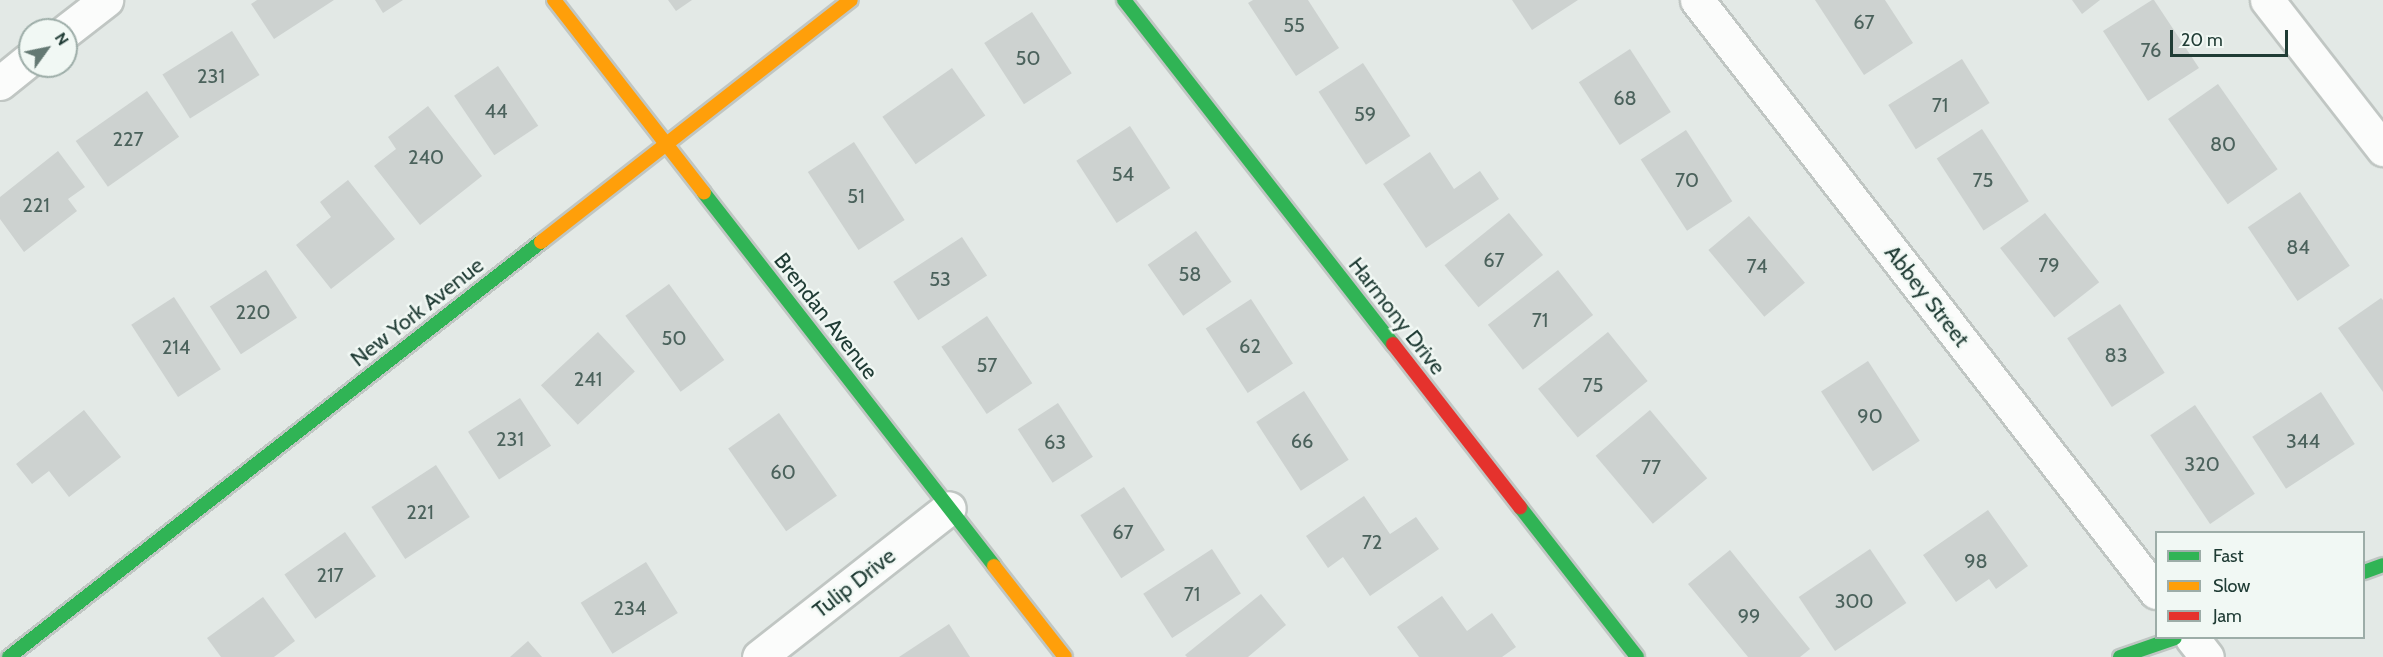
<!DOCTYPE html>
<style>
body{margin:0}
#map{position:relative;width:2383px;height:657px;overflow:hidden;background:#e3e9e6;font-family:Cabin,sans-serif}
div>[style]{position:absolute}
.building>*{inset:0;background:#cdd2d0;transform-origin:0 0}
.roads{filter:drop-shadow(2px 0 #c0c6c3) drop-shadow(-2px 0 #c0c6c3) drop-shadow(0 2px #c0c6c3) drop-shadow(0 -2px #c0c6c3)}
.street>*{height:33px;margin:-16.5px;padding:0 16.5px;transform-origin:16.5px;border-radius:16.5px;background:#fbfcfb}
.fast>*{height:14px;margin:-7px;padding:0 7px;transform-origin:7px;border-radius:7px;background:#30b455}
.slow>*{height:14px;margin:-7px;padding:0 7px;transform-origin:7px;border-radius:7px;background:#ff9f0a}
.jam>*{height:14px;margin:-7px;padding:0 7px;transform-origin:7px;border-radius:7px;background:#e5322d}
span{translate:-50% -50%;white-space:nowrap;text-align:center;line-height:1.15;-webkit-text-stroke:4.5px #f1f8f4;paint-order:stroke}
.number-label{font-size:20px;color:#4b625c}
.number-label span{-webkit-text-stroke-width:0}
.street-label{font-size:22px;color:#203c35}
.legend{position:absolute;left:2155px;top:531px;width:210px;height:108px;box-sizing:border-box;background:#f1f8f4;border:2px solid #9dada8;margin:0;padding:8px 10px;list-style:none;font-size:18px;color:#203c35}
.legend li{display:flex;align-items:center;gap:12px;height:30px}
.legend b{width:30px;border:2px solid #9dada8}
.north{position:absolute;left:18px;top:18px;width:60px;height:60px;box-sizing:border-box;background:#f1f8f4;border:2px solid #9dada8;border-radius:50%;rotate:57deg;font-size:16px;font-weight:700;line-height:24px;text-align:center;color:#203c35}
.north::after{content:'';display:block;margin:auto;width:21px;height:27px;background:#647973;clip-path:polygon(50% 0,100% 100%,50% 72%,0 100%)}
.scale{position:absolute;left:2170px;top:30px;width:118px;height:27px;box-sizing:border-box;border:3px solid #203c35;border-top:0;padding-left:8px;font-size:18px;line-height:21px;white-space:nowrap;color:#203c35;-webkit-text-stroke:4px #f1f8f4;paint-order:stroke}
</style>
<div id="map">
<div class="building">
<i style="clip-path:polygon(257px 0,334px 0,274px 39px,251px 4px)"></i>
<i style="clip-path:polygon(375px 0,403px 0,383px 13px)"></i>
<i style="clip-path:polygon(668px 0,692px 0,676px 11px)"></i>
<i style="clip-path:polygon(1253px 0,1308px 0,1339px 48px,1296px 76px,1248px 3px)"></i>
<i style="clip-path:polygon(1512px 0,1578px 0,1532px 30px)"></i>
<i style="clip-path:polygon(1815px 0,1885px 0,1913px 43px,1864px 75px)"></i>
<i style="clip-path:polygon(2072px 0,2100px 0,2082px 14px)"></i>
<i style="clip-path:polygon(2152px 0,2154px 0,2199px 68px,2148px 101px,2103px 31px)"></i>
<i style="left:1032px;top:12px;width:73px;height:57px;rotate:57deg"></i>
<i style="left:232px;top:31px;width:52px;height:82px;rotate:58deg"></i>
<i style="left:1630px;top:49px;width:75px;height:61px;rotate:57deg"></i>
<i style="left:1962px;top:59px;width:52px;height:87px;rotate:58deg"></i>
<i style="left:1363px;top:63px;width:87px;height:53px;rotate:57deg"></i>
<i style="left:498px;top:66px;width:72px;height:53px;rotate:56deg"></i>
<i style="left:952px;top:68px;width:58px;height:85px;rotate:55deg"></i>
<i style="left:2218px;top:84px;width:104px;height:61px;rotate:55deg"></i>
<i style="left:147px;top:91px;width:56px;height:87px;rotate:55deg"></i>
<i style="clip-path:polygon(428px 106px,482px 176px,420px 225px,374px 166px,396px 149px,388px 137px)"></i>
<i style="left:1130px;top:126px;width:74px;height:64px;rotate:57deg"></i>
<i style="left:1982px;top:129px;width:86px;height:54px;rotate:57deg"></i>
<i style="left:1686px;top:130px;width:85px;height:54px;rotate:57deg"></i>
<i style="left:854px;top:142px;width:93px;height:55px;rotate:57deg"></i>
<i style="clip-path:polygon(58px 151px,85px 187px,68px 199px,77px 211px,24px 252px,0 219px,0 197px)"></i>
<i style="clip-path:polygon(1430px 152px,1454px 189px,1480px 171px,1499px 199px,1426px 248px,1383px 184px)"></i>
<i style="clip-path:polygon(348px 180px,395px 239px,331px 289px,296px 245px,331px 217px,320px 202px)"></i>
<i style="left:2300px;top:192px;width:89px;height:63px;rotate:56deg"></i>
<i style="left:1509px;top:213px;width:54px;height:83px;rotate:51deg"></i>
<i style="left:2045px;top:213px;width:88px;height:57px;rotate:52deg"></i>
<i style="left:1749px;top:216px;width:87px;height:53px;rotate:50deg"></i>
<i style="left:1196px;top:231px;width:62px;height:59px;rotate:55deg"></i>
<i style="left:962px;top:237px;width:46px;height:82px;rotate:57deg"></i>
<i style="left:266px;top:270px;width:57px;height:67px;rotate:57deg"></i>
<i style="left:1558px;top:270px;width:57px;height:89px;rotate:52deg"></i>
<i style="left:669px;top:284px;width:94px;height:54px;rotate:54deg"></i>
<i style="left:174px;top:297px;width:86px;height:51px;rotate:57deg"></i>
<i style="clip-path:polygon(2381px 298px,2383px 300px,2383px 392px,2338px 328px)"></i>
<i style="left:1251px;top:299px;width:77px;height:54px;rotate:57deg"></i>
<i style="left:2120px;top:304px;width:82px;height:63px;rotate:57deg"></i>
<i style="left:987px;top:316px;width:81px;height:55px;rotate:56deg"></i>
<i style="left:598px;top:332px;width:54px;height:78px;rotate:47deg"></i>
<i style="left:1608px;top:332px;width:63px;height:90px;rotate:51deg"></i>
<i style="left:1868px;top:361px;width:95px;height:56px;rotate:57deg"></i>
<i style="left:1304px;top:391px;width:82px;height:57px;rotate:57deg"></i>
<i style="left:2321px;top:392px;width:62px;height:82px;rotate:57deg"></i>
<i style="left:520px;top:398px;width:57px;height:62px;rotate:57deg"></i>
<i style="left:1058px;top:403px;width:64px;height:48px;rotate:57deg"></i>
<i style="left:2195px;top:405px;width:107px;height:54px;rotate:56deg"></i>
<i style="clip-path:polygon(84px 410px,121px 457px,69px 497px,49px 471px,32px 484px,16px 464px)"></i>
<i style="left:1650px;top:410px;width:89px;height:71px;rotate:50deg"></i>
<i style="left:779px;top:413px;width:101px;height:62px;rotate:55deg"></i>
<i style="left:436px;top:465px;width:62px;height:77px;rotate:57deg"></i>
<i style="left:1124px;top:487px;width:75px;height:52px;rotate:57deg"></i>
<i style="clip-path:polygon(1364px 496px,1390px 534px,1416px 517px,1439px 549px,1370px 596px,1343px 557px,1328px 568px,1306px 536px)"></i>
<i style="clip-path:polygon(1988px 510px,2028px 566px,1996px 589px,1989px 579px,1956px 602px,1923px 555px)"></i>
<i style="left:345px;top:532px;width:54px;height:74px;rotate:55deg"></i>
<i style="left:1212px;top:549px;width:53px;height:82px;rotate:57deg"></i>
<i style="left:1870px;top:549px;width:65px;height:86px;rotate:56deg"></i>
<i style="clip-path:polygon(1730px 550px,1810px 649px,1800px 657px,1748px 657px,1688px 584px)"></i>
<i style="left:646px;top:562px;width:60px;height:77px;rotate:58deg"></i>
<i style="clip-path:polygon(1261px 594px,1286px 625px,1248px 657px,1187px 657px,1185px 655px)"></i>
<i style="clip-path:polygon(1442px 596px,1467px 631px,1492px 613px,1516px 647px,1502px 657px,1419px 657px,1397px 627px)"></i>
<i style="clip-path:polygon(263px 597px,295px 641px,274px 657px,221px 657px,207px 638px)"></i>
<i style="clip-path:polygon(949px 624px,970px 657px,899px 657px)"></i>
<i style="clip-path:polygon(528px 641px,542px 657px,510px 657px)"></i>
</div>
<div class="roads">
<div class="street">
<i style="left:1697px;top:0;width:749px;rotate:52.21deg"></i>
<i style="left:2267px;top:0;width:189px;rotate:52.1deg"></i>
<i style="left:66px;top:31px;width:51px;rotate:-37.8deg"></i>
<i style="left:0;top:83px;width:38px;rotate:-39deg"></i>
<i style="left:2192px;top:638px;width:24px;rotate:52deg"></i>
<i style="left:759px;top:657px;width:241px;rotate:-38.1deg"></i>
</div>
<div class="fast">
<i style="left:1124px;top:0;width:437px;rotate:52deg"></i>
<i style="left:704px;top:193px;width:472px;rotate:52.1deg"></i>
<i style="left:1520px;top:507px;width:190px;rotate:52deg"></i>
<i style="left:2364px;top:572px;width:20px;rotate:-20deg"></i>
<i style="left:9px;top:657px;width:675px;rotate:-37.96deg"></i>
<i style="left:2120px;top:657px;width:58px;rotate:-19.1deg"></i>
</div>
<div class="slow">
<i style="left:554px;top:0;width:244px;rotate:52.1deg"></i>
<i style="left:541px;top:242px;width:393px;rotate:-38deg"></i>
<i style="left:994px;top:566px;width:115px;rotate:52deg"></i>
</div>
<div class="jam">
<i style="left:1393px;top:344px;width:207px;rotate:52.1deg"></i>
</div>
</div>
<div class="number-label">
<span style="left:1864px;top:22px">67</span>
<span style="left:1294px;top:25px">55</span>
<span style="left:2151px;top:50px">76</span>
<span style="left:1028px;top:58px">50</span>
<span style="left:211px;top:76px">231</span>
<span style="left:1625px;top:98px">68</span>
<span style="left:1940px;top:105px">71</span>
<span style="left:496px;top:111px">44</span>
<span style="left:1365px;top:114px">59</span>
<span style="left:128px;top:139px">227</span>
<span style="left:2223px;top:144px">80</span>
<span style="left:426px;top:157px">240</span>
<span style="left:1123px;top:174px">54</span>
<span style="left:1687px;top:180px">70</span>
<span style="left:1983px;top:180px">75</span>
<span style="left:856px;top:196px">51</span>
<span style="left:36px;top:205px">221</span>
<span style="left:2298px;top:247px">84</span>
<span style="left:1494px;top:260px">67</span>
<span style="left:2049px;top:265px">79</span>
<span style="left:1757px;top:266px">74</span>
<span style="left:1190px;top:274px">58</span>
<span style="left:940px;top:279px">53</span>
<span style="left:253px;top:312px">220</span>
<span style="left:1540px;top:320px">71</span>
<span style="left:674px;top:338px">50</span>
<span style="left:1250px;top:346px">62</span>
<span style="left:176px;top:347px">214</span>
<span style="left:2116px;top:355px">83</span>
<span style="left:987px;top:365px">57</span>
<span style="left:588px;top:379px">241</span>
<span style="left:1593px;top:385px">75</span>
<span style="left:1870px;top:416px">90</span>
<span style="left:510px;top:439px">231</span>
<span style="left:1302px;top:441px">66</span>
<span style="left:2303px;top:441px">344</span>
<span style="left:1055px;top:442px">63</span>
<span style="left:2202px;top:464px">320</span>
<span style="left:1651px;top:467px">77</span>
<span style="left:783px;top:472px">60</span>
<span style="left:420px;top:512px">221</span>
<span style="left:1123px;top:532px">67</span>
<span style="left:1372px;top:542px">72</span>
<span style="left:1976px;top:561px">98</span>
<span style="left:330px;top:575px">217</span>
<span style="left:1192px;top:594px">71</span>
<span style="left:1854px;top:601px">300</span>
<span style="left:630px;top:608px">234</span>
<span style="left:1749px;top:616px">99</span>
</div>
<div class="street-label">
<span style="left:1927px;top:296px;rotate:52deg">Abbey Street</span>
<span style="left:417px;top:312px;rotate:-38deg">New York Avenue</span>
<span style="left:826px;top:316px;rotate:52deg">Brendan Avenue</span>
<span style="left:1397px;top:316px;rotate:52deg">Harmony Drive</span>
<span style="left:854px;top:583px;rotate:-38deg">Tulip Drive</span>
</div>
<ul class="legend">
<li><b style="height:8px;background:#30b455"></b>Fast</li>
<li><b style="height:8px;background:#ff9f0a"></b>Slow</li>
<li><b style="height:8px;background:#e5322d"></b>Jam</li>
</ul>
<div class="north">N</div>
<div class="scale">20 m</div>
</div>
